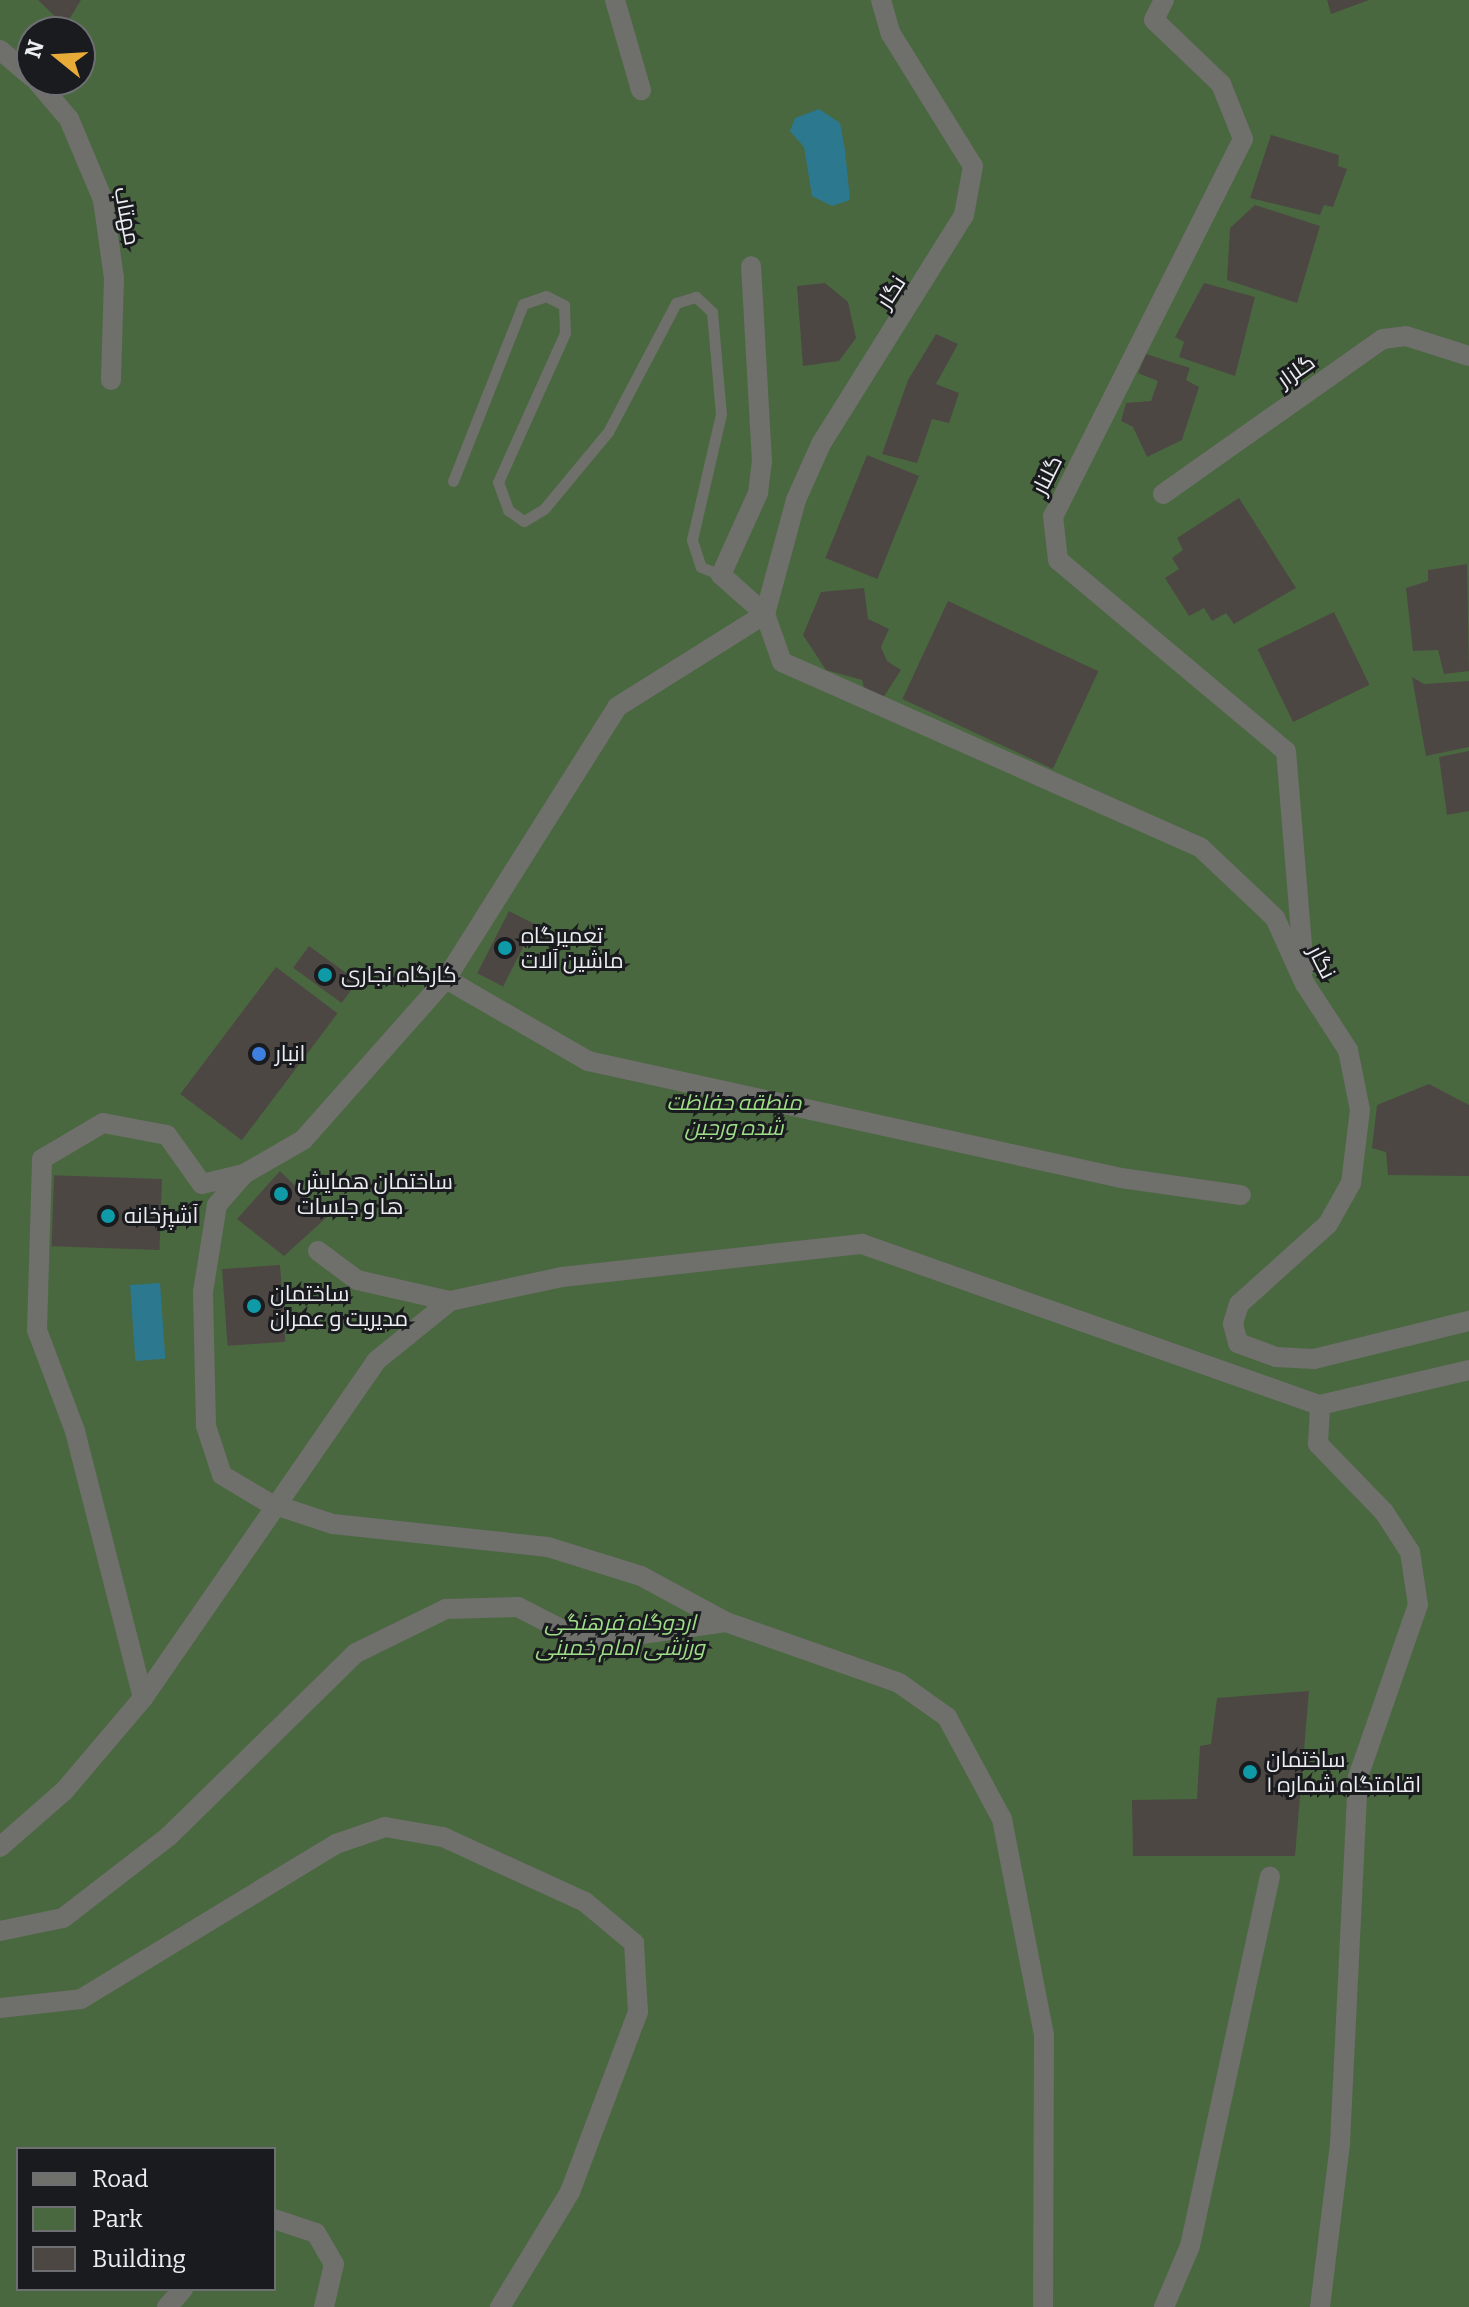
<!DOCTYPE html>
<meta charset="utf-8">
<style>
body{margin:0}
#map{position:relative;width:1469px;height:2307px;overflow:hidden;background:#313439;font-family:Bitter,Cairo,serif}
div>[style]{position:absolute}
.green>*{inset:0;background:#4a683f}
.water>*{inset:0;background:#2c788f;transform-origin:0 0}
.building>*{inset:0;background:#4d4744;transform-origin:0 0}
.lane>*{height:11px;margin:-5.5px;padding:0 5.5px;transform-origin:5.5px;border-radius:5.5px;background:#6f6f6c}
.street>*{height:20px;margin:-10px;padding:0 10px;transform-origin:10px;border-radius:10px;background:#6f6f6c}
.street-bridge>*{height:20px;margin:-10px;padding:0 10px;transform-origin:10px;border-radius:10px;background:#6f6f6c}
.dots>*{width:22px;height:22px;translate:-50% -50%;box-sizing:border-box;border:4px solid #1a1b1e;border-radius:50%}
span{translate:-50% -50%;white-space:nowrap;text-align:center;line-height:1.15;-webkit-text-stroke:6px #1a1b1e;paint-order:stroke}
.street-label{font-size:22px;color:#ebedf0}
.poi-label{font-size:22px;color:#ebedf0}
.left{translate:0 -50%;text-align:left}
.park-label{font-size:22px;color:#9fde88;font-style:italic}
.legend{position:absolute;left:16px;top:2147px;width:260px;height:144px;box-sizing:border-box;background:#1a1b1e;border:2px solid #6e6f72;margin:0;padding:10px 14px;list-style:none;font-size:24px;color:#ebedf0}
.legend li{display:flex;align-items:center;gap:16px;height:40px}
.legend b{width:40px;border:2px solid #6e6f72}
.north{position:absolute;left:16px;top:16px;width:80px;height:80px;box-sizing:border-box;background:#1a1b1e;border:2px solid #6e6f72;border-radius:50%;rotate:288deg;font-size:22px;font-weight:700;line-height:32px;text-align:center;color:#ebedf0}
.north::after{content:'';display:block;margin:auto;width:28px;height:36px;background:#e9ab38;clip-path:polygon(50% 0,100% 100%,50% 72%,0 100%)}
</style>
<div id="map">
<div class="green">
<i style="clip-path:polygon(evenodd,0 0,1469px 0,1469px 2307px,0 2307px,0 0,32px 32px,80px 32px,80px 80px,32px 80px,32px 32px,0 0,18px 2149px,274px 2149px,274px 2289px,18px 2289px,18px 2149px)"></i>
</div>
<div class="water">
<i style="clip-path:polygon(819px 109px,840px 123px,845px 150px,850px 200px,832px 206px,812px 196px,804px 147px,790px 131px,795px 118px)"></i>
<i style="left:160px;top:1283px;width:76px;height:30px;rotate:86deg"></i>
</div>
<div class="building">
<i style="clip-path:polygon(38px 0,81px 0,65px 26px)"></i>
<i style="clip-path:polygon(1327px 0,1369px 0,1331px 14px)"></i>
<i style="clip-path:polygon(1271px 135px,1339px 155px,1338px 166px,1347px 169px,1333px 207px,1324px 205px,1320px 215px,1250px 198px)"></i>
<i style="clip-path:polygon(1255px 205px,1320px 226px,1297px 303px,1227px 280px,1230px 228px)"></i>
<i style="clip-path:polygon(825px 283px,848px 302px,856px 338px,839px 361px,803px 366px,797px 286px)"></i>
<i style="clip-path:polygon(1204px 283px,1255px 297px,1235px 376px,1179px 357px,1184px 342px,1175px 337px)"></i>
<i style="clip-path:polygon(936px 334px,958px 344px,936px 384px,959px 393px,949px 423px,932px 419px,917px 463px,882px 454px,908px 380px)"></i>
<i style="clip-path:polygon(1146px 354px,1190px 368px,1186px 380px,1199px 387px,1182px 440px,1147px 457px,1133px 427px,1121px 421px,1126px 403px,1151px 401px,1158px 381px,1138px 373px)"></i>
<i style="left:867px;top:455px;width:56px;height:111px;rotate:22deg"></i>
<i style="clip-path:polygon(1239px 498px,1296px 588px,1234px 624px,1226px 613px,1212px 621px,1204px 608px,1189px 616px,1165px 578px,1179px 569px,1172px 558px,1183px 550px,1177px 538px)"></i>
<i style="clip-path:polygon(1467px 564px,1469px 671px,1444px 674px,1438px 650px,1413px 651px,1406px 588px,1428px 581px,1428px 570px)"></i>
<i style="clip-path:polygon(864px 588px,868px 619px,889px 629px,881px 647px,887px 661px,901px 670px,881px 701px,866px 694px,862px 680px,826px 670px,803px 635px,821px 592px)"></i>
<i style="left:948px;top:601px;width:166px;height:108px;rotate:25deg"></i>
<i style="left:1334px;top:612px;width:81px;height:85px;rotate:64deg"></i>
<i style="clip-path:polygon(1412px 677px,1424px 684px,1469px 681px,1469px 747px,1426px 756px)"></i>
<i style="clip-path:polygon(1469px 751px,1469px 811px,1447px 815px,1439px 757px)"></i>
<i style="left:509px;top:911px;width:29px;height:70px;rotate:27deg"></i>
<i style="left:309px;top:946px;width:60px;height:27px;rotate:36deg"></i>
<i style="left:276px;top:967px;width:77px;height:159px;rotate:37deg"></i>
<i style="clip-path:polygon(1429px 1084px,1469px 1105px,1469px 1176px,1388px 1175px,1386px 1152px,1372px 1148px,1377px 1105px)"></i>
<i style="clip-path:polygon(280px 1171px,327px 1217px,284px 1256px,237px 1219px)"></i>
<i style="left:162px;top:1179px;width:71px;height:108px;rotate:92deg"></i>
<i style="left:280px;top:1265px;width:77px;height:58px;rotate:86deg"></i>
<i style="clip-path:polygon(1309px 1691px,1295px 1856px,1133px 1856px,1132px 1800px,1197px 1799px,1200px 1746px,1211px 1744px,1217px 1698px)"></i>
</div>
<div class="lane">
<i style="left:453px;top:481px;width:190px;rotate:-68.4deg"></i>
<i style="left:523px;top:304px;width:24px;rotate:-19deg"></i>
<i style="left:546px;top:296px;width:20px;rotate:27deg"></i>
<i style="left:564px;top:305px;width:28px;rotate:88deg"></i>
<i style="left:565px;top:333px;width:163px;rotate:114.2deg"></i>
<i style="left:498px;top:482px;width:30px;rotate:70deg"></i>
<i style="left:508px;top:510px;width:19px;rotate:35deg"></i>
<i style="left:524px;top:521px;width:23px;rotate:-31deg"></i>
<i style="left:544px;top:509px;width:100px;rotate:-50.3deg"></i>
<i style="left:608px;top:432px;width:146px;rotate:-62.2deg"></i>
<i style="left:676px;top:303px;width:21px;rotate:-17deg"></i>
<i style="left:696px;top:297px;width:22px;rotate:43deg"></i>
<i style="left:712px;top:312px;width:102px;rotate:85deg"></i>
<i style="left:721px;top:414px;width:129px;rotate:103deg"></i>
<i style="left:692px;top:540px;width:28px;rotate:72deg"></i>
<i style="left:701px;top:567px;width:22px;rotate:22deg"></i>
</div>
<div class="street">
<i style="left:615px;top:0;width:94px;rotate:73.9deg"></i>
<i style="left:881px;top:0;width:35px;rotate:74deg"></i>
<i style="left:891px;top:34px;width:155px;rotate:58.2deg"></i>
<i style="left:973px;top:166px;width:50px;rotate:100.4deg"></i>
<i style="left:964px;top:215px;width:270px;rotate:122deg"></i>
<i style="left:821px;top:444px;width:61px;rotate:114.1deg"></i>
<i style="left:796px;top:500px;width:118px;rotate:105.2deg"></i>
<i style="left:765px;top:614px;width:51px;rotate:70.5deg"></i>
<i style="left:782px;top:662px;width:457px;rotate:23.9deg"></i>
<i style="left:1200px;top:847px;width:103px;rotate:43.4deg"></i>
<i style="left:1275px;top:918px;width:72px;rotate:65.6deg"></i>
<i style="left:1305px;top:984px;width:79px;rotate:56.9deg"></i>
<i style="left:1348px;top:1050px;width:61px;rotate:78.7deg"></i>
<i style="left:1360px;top:1110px;width:74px;rotate:97deg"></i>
<i style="left:1351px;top:1183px;width:47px;rotate:119.3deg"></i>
<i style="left:1328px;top:1224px;width:120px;rotate:138deg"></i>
<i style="left:1239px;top:1304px;width:21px;rotate:107deg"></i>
<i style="left:1233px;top:1324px;width:20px;rotate:75deg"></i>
<i style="left:1238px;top:1343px;width:40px;rotate:20.2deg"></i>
<i style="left:1276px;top:1357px;width:38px;rotate:3deg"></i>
<i style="left:1314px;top:1359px;width:160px;rotate:-13.8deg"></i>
<i style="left:1164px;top:0;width:22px;rotate:117deg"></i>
<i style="left:1154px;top:20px;width:93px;rotate:43.7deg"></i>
<i style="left:1221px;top:84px;width:59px;rotate:68.2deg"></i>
<i style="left:1243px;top:139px;width:422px;rotate:116.7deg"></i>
<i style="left:1053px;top:516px;width:44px;rotate:83.5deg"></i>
<i style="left:1058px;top:560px;width:297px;rotate:40deg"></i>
<i style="left:1286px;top:751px;width:218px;rotate:85.3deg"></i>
<i style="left:0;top:50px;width:42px;rotate:40.2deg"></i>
<i style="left:36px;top:80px;width:51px;rotate:49.8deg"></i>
<i style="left:69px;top:119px;width:88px;rotate:67.2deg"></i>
<i style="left:103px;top:200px;width:79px;rotate:82deg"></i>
<i style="left:114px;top:278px;width:102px;rotate:91.7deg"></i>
<i style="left:1163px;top:494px;width:269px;rotate:-35.2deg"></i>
<i style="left:1383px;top:339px;width:23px;rotate:-7deg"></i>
<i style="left:1406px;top:336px;width:66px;rotate:17.6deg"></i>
<i style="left:446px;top:979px;width:164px;rotate:30deg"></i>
<i style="left:588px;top:1061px;width:546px;rotate:12.38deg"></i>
<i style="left:1121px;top:1178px;width:121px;rotate:8.1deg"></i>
<i style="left:318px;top:1251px;width:49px;rotate:36.6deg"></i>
<i style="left:357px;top:1280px;width:95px;rotate:12.7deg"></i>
<i style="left:222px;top:1475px;width:52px;rotate:-108.1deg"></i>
<i style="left:206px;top:1426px;width:134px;rotate:-91.3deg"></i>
<i style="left:203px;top:1292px;width:88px;rotate:-80.9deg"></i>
<i style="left:217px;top:1205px;width:41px;rotate:-48.9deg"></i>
<i style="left:333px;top:1524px;width:216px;rotate:6.1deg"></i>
<i style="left:548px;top:1547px;width:97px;rotate:17.3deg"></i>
<i style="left:641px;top:1576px;width:97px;rotate:28.4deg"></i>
<i style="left:726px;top:1622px;width:183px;rotate:19.4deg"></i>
<i style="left:899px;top:1683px;width:59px;rotate:35.3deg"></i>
<i style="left:947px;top:1717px;width:116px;rotate:61.7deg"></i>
<i style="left:1002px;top:1819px;width:220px;rotate:79deg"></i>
<i style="left:1044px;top:2035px;width:272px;rotate:90.2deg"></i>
<i style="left:143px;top:1698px;width:276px;rotate:-104.3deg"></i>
<i style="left:75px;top:1431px;width:108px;rotate:-110.6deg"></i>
<i style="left:37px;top:1330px;width:171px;rotate:-88.3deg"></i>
<i style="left:42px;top:1159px;width:71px;rotate:-30.5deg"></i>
<i style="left:103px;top:1123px;width:65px;rotate:10.6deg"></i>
<i style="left:167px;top:1135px;width:60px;rotate:54.5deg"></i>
<i style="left:202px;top:1184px;width:43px;rotate:-13.4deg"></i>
<i style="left:244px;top:1174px;width:68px;rotate:-30deg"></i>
<i style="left:303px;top:1140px;width:215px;rotate:-48.4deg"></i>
<i style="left:446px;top:979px;width:321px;rotate:-57.8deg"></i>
<i style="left:617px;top:707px;width:175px;rotate:-32.1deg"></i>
<i style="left:765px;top:614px;width:59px;rotate:-138.4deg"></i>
<i style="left:721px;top:575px;width:90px;rotate:-65.7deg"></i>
<i style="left:758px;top:493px;width:31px;rotate:-83deg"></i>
<i style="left:762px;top:462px;width:196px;rotate:-93.2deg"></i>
<i style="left:0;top:1847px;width:86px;rotate:-41.2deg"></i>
<i style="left:65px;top:1790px;width:121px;rotate:-49.7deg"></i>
<i style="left:143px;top:1698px;width:410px;rotate:-55.3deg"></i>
<i style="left:376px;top:1361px;width:95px;rotate:-39deg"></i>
<i style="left:450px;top:1301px;width:115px;rotate:-12.1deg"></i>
<i style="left:562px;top:1277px;width:302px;rotate:-6.3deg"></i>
<i style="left:862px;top:1244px;width:485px;rotate:19.4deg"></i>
<i style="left:1320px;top:1405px;width:153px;rotate:-13.2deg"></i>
<i style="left:0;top:1931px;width:64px;rotate:-11.7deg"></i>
<i style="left:63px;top:1918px;width:134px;rotate:-37.7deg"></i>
<i style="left:169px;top:1836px;width:262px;rotate:-44.4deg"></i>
<i style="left:356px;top:1653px;width:100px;rotate:-26.1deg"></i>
<i style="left:446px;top:1609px;width:72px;rotate:-1.6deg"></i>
<i style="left:518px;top:1607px;width:76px;rotate:27.2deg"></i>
<i style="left:586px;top:1642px;width:141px;rotate:-8.1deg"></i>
<i style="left:0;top:2008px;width:81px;rotate:-6.3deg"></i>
<i style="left:81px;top:1999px;width:298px;rotate:-31.3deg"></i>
<i style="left:336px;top:1844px;width:52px;rotate:-19.1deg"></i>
<i style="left:385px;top:1827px;width:59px;rotate:9.8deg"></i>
<i style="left:443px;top:1837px;width:156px;rotate:24.6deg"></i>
<i style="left:585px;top:1902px;width:64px;rotate:39.9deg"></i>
<i style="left:634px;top:1943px;width:69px;rotate:86.7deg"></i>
<i style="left:638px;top:2012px;width:192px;rotate:110.7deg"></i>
<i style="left:570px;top:2192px;width:135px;rotate:121.3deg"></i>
<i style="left:274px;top:2219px;width:44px;rotate:18.4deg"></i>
<i style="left:316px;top:2233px;width:36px;rotate:60deg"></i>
<i style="left:334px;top:2264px;width:44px;rotate:103.1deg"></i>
<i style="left:167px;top:2307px;width:24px;rotate:-48deg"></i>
<i style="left:1164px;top:2307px;width:66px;rotate:-66.9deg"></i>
<i style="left:1190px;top:2246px;width:378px;rotate:-77.8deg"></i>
<i style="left:1320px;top:2307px;width:165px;rotate:-83deg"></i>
<i style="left:1340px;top:2143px;width:366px;rotate:-87.2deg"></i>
<i style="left:1358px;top:1777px;width:182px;rotate:-70.8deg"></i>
<i style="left:1418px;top:1605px;width:54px;rotate:-98.6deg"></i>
<i style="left:1410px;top:1552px;width:48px;rotate:-123deg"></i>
<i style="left:1384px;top:1512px;width:95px;rotate:-134.1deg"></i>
<i style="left:1318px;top:1444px;width:39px;rotate:-87deg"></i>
</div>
<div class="street-bridge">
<i style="left:222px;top:1475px;width:55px;rotate:30.8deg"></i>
<i style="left:269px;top:1503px;width:67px;rotate:18.2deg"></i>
</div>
<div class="dots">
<i style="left:505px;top:948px;background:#0f9aa8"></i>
<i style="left:325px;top:975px;background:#0f9aa8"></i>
<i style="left:259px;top:1054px;background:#3f7fe0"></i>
<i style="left:281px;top:1194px;background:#0f9aa8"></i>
<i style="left:108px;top:1216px;background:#0f9aa8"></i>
<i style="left:254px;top:1306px;background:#0f9aa8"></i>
<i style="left:1250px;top:1772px;background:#0f9aa8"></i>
</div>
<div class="street-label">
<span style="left:127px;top:216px;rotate:79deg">مهتاب</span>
<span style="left:891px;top:292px;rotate:-57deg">نگار</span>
<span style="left:1296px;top:371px;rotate:-35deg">گلزار</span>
<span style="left:1047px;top:475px;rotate:-63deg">گلنار</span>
<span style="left:1322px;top:962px;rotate:63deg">نگار</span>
</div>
<div class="poi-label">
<span class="left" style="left:521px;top:948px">تعمیرگاه<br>ماشین آلات</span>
<span class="left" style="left:341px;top:975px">کارگاه نجاری</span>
<span class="left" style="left:275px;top:1054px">انبار</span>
<span class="left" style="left:297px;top:1194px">ساختمان همایش<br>ها و جلسات</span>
<span class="left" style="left:124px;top:1216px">آشپزخانه</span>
<span class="left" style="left:270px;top:1306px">ساختمان<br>مدیریت و عمران</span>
<span class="left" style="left:1266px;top:1772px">ساختمان<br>اقامتگاه شماره ۱</span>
</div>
<div class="park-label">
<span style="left:734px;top:1115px">منطقه حفاظت<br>شده ورجین</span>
<span style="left:620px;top:1635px">اردوگاه فرهنگی<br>ورزشی امام خمینی</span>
</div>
<ul class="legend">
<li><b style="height:10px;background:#6f6f6c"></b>Road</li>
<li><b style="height:22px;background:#4a683f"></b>Park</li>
<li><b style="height:22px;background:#4d4744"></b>Building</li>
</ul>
<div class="north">N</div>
</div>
